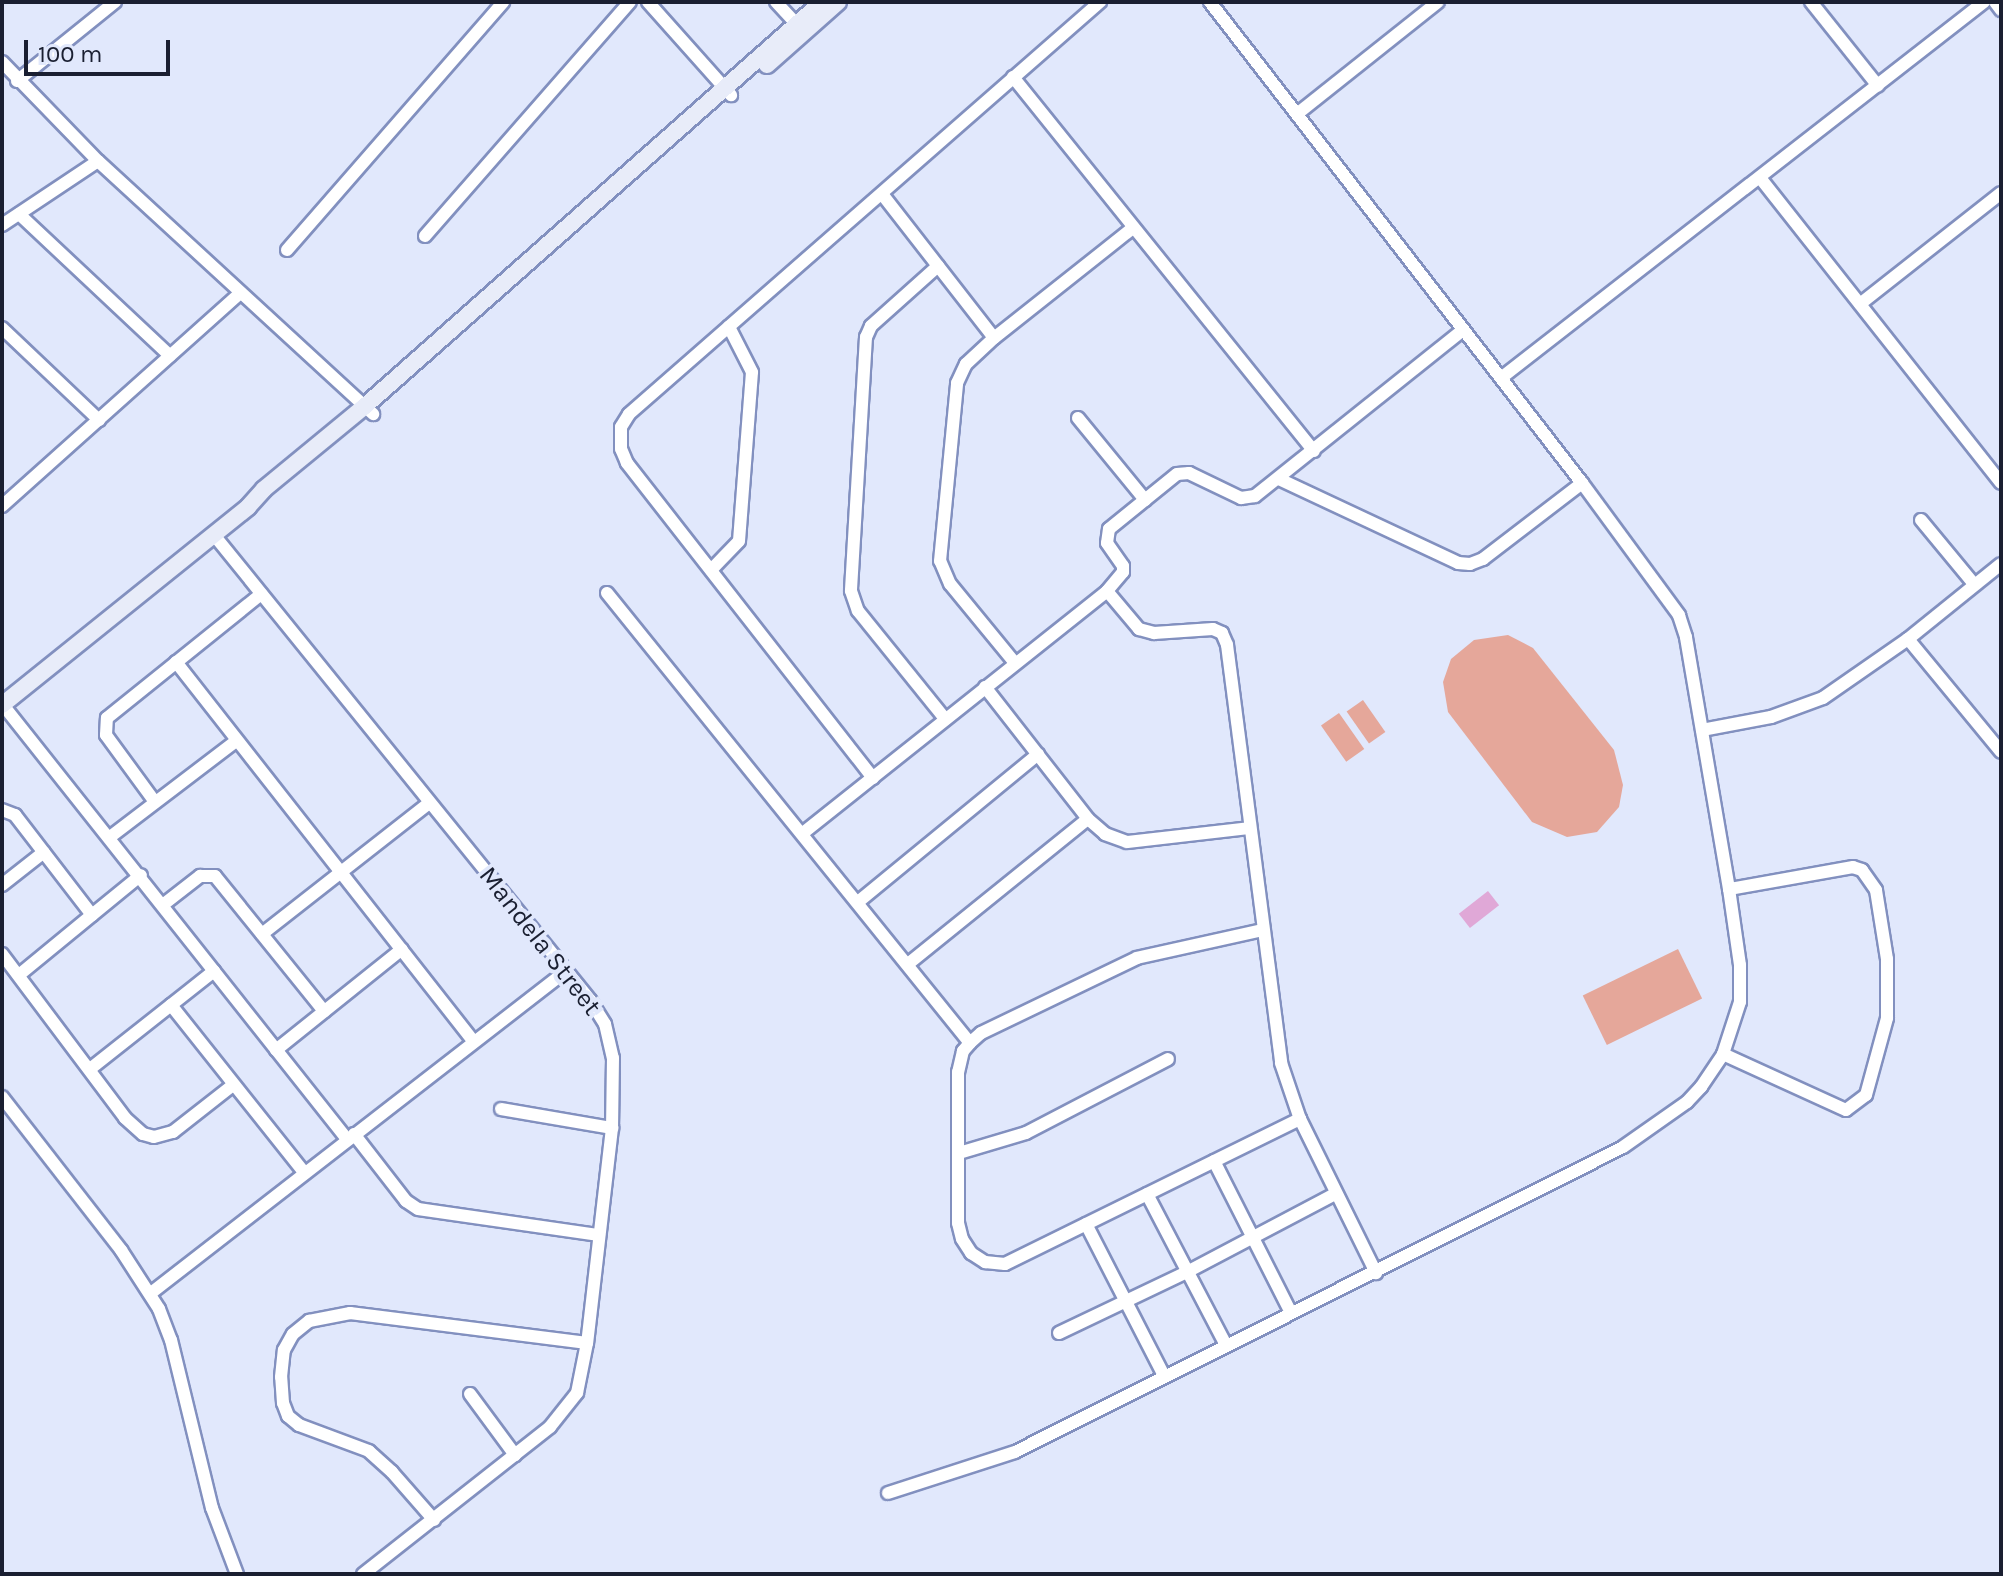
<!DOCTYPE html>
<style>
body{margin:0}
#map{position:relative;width:2003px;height:1576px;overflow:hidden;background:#e1e8fc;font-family:Karla,sans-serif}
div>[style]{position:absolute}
.green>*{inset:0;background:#e5a79a;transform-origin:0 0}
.water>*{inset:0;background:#e0a8d7;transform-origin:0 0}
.roads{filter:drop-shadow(2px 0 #8290bf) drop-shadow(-2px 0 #8290bf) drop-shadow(0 2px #8290bf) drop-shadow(0 -2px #8290bf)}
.minor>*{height:12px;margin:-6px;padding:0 6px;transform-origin:6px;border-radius:6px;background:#fff}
.secondary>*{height:16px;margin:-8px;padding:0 8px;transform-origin:8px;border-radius:8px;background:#e8ecf9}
span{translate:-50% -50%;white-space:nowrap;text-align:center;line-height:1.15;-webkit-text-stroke:8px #e1e8fc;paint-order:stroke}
.street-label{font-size:26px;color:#1a1f31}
.frame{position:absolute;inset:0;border:4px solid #1a1f31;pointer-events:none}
.scale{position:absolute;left:24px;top:40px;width:146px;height:36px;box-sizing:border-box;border:4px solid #1a1f31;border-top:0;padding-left:10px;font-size:24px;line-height:28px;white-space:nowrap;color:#1a1f31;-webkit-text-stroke:6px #e1e8fc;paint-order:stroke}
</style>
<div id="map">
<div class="green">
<i style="clip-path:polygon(1508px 635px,1533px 648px,1614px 750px,1623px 785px,1619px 807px,1597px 832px,1567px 837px,1532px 822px,1448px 712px,1443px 682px,1451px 659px,1474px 640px)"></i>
<i style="left:1363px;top:700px;width:39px;height:20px;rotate:55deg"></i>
<i style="left:1339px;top:713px;width:44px;height:22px;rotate:55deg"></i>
<i style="left:1678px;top:949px;width:55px;height:106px;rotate:64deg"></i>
</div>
<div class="water">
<i style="left:1488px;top:891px;width:18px;height:37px;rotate:52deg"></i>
</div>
<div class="roads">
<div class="minor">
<i style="left:648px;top:2px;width:125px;rotate:48.3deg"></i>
<i style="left:776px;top:2px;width:37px;rotate:47deg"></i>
<i style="left:1811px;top:2px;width:107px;rotate:51.4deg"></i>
<i style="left:1995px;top:2px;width:10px;rotate:53deg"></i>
<i style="left:2px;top:62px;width:138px;rotate:45.9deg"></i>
<i style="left:98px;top:161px;width:374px;rotate:42.6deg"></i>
<i style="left:1013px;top:77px;width:480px;rotate:51.2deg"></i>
<i style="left:17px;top:81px;width:126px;rotate:-38.9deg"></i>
<i style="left:1297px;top:114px;width:180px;rotate:-38.5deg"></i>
<i style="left:1761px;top:179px;width:387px;rotate:51.7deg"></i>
<i style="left:882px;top:194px;width:182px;rotate:52.1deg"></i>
<i style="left:19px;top:214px;width:207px;rotate:43.2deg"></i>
<i style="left:2px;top:225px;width:115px;rotate:-33.7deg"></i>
<i style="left:425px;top:236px;width:311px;rotate:-48.8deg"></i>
<i style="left:287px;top:250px;width:329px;rotate:-48.9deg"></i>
<i style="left:938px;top:266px;width:90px;rotate:138.2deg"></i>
<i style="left:871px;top:326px;width:12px;rotate:114deg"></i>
<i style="left:866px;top:337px;width:254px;rotate:93.4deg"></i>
<i style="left:851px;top:591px;width:21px;rotate:71deg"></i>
<i style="left:858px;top:611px;width:139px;rotate:51.1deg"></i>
<i style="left:1860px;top:304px;width:179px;rotate:-38.2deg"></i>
<i style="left:2px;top:328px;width:134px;rotate:43.5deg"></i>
<i style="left:1501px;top:378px;width:612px;rotate:-37.9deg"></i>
<i style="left:1078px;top:418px;width:106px;rotate:50.7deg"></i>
<i style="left:1279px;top:479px;width:198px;rotate:25.1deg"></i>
<i style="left:1458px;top:563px;width:12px;rotate:5deg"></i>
<i style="left:1470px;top:564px;width:14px;rotate:-21deg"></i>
<i style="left:1483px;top:559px;width:125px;rotate:-37.5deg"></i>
<i style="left:2px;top:506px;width:319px;rotate:-41.8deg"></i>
<i style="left:1921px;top:520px;width:83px;rotate:50.4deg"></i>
<i style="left:214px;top:535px;width:598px;rotate:51.04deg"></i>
<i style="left:590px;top:1000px;width:28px;rotate:58deg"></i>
<i style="left:605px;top:1024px;width:35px;rotate:77deg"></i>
<i style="left:613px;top:1058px;width:70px;rotate:90.8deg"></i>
<i style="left:612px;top:1128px;width:216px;rotate:96.6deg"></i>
<i style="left:587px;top:1343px;width:51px;rotate:101.3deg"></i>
<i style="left:577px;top:1393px;width:43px;rotate:128.5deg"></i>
<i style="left:550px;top:1427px;width:238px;rotate:141.8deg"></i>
<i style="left:711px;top:570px;width:40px;rotate:-46deg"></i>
<i style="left:739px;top:541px;width:169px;rotate:-85.6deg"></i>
<i style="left:752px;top:372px;width:51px;rotate:-117.1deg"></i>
<i style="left:1107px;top:591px;width:50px;rotate:49.9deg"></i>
<i style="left:1139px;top:629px;width:16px;rotate:15deg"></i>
<i style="left:1154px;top:633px;width:59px;rotate:-3.9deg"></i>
<i style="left:1213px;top:629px;width:10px;rotate:24deg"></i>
<i style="left:1222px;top:633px;width:13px;rotate:67deg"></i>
<i style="left:1227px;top:645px;width:421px;rotate:82.6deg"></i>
<i style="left:1281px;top:1063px;width:59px;rotate:71.3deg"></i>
<i style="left:1300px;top:1119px;width:172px;rotate:63.7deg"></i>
<i style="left:607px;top:593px;width:578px;rotate:51.11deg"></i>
<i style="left:1908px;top:639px;width:146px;rotate:50.5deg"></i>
<i style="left:176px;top:662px;width:482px;rotate:51.9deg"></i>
<i style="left:1015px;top:663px;width:102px;rotate:-129.4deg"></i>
<i style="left:950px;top:584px;width:25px;rotate:-113deg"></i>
<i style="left:940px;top:561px;width:179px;rotate:-84.5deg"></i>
<i style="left:957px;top:383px;width:21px;rotate:-65deg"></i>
<i style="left:966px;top:364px;width:38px;rotate:-43deg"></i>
<i style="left:994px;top:338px;width:177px;rotate:-38.4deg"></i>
<i style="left:985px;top:687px;width:167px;rotate:52deg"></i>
<i style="left:1088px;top:819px;width:23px;rotate:41deg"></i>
<i style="left:1105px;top:834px;width:23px;rotate:20deg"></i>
<i style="left:1127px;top:842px;width:123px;rotate:-6.5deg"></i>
<i style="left:3px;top:705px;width:554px;rotate:51.6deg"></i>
<i style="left:1702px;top:730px;width:70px;rotate:-10.7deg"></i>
<i style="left:1771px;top:717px;width:55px;rotate:-20.1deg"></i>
<i style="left:1823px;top:698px;width:103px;rotate:-34.8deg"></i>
<i style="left:1908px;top:639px;width:119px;rotate:-38.9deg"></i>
<i style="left:873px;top:778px;width:400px;rotate:-128deg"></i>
<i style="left:627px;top:463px;width:15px;rotate:-113deg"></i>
<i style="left:621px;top:449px;width:22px;rotate:-90deg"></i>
<i style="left:621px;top:427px;width:15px;rotate:-58deg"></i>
<i style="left:629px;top:414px;width:626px;rotate:-41.18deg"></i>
<i style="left:155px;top:802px;width:83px;rotate:-126.2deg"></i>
<i style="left:106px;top:735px;width:17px;rotate:-87deg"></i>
<i style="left:107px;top:718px;width:198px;rotate:-38.8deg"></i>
<i style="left:2px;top:810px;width:14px;rotate:21deg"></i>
<i style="left:15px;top:815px;width:126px;rotate:52.4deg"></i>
<i style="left:92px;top:915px;width:94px;rotate:140.6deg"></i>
<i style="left:803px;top:833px;width:389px;rotate:-38.5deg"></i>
<i style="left:1107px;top:591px;width:25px;rotate:-50deg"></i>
<i style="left:1123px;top:572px;width:6px;rotate:-90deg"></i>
<i style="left:1123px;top:566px;width:28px;rotate:-125deg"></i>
<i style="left:1107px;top:543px;width:14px;rotate:-82deg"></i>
<i style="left:1109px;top:529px;width:87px;rotate:-39deg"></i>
<i style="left:1177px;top:474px;width:12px;rotate:-5deg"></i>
<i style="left:1189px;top:473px;width:58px;rotate:25.7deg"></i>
<i style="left:1241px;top:498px;width:14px;rotate:-8deg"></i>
<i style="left:1255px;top:496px;width:266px;rotate:-38.6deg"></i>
<i style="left:110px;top:837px;width:158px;rotate:-37.3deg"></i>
<i style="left:2px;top:885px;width:53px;rotate:-38.2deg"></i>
<i style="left:858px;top:902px;width:233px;rotate:-39.4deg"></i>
<i style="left:164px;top:904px;width:46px;rotate:-37.9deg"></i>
<i style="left:200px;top:876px;width:15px"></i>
<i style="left:215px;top:876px;width:174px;rotate:51.1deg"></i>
<i style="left:92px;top:915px;width:63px;rotate:-39.2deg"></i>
<i style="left:1263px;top:930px;width:129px;rotate:167.5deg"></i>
<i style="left:1137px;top:958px;width:173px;rotate:154.3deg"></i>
<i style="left:981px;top:1033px;width:15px;rotate:138deg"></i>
<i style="left:970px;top:1043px;width:11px;rotate:131deg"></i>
<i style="left:963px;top:1051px;width:22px;rotate:103deg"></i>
<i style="left:958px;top:1072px;width:151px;rotate:90deg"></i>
<i style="left:958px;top:1223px;width:16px;rotate:76deg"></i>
<i style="left:962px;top:1239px;width:17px;rotate:57deg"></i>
<i style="left:971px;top:1253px;width:17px;rotate:33deg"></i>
<i style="left:985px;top:1262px;width:20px;rotate:6deg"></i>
<i style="left:1005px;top:1264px;width:329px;rotate:-26.2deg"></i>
<i style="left:262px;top:934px;width:212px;rotate:-38.1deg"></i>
<i style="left:2px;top:954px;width:205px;rotate:53.1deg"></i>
<i style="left:125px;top:1118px;width:24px;rotate:42deg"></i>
<i style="left:143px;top:1134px;width:11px;rotate:15deg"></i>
<i style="left:154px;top:1137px;width:20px;rotate:-15deg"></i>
<i style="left:173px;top:1132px;width:76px;rotate:-38.1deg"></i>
<i style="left:908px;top:964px;width:231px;rotate:-38.9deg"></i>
<i style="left:171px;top:1005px;width:213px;rotate:51.5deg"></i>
<i style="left:276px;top:1050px;width:161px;rotate:-38.7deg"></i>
<i style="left:1723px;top:1054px;width:135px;rotate:24.5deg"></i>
<i style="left:1846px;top:1110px;width:25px;rotate:-37deg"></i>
<i style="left:1866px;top:1095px;width:80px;rotate:-74.7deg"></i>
<i style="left:1887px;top:1018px;width:59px;rotate:-90deg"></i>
<i style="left:1887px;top:959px;width:70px;rotate:-99.1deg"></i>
<i style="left:1876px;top:890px;width:24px;rotate:-125deg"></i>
<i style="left:1862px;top:870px;width:9px;rotate:-162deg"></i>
<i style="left:1853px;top:867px;width:126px;rotate:169.9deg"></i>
<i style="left:90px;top:1069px;width:158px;rotate:-38.3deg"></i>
<i style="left:2px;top:1097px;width:194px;rotate:52.1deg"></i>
<i style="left:121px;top:1250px;width:70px;rotate:57.2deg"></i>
<i style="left:159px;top:1309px;width:33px;rotate:69deg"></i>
<i style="left:171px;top:1340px;width:173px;rotate:76.3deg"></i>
<i style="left:212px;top:1508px;width:71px;rotate:69.3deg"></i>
<i style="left:501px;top:1109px;width:113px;rotate:9.7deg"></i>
<i style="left:354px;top:1134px;width:85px;rotate:52.2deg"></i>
<i style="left:406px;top:1201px;width:14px;rotate:34deg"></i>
<i style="left:418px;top:1209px;width:183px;rotate:8.2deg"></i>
<i style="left:959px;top:1153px;width:70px;rotate:-16.6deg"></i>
<i style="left:1026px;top:1133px;width:160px;rotate:-27.5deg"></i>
<i style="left:1214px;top:1161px;width:170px;rotate:63.1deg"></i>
<i style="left:1147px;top:1194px;width:170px;rotate:62.4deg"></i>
<i style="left:1086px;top:1224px;width:171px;rotate:62.8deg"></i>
<i style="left:151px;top:1293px;width:525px;rotate:-37.81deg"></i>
<i style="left:1059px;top:1333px;width:142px;rotate:-25.5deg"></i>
<i style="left:1187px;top:1272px;width:167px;rotate:-27.8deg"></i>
<i style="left:470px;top:1394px;width:76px;rotate:53.6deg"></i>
<i style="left:888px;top:1493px;width:133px;rotate:-17.9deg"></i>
<i style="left:1015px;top:1452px;width:680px;rotate:-26.64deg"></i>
<i style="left:1623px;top:1147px;width:78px;rotate:-35.1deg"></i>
<i style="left:1687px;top:1102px;width:21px;rotate:-47deg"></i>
<i style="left:1701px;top:1087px;width:40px;rotate:-56deg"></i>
<i style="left:1723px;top:1054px;width:55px;rotate:-71.9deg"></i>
<i style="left:1740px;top:1002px;width:37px;rotate:-90deg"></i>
<i style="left:1740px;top:965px;width:77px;rotate:-98.2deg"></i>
<i style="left:1729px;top:889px;width:256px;rotate:-99.7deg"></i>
<i style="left:1686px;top:637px;width:23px;rotate:-108deg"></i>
<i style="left:1679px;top:615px;width:164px;rotate:-126.3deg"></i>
<i style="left:1582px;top:483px;width:608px;rotate:-127.72deg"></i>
<i style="left:434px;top:1520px;width:64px;rotate:-131.2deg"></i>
<i style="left:392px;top:1472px;width:31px;rotate:-138deg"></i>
<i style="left:369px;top:1451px;width:75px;rotate:-159.6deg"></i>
<i style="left:299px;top:1425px;width:14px;rotate:-141deg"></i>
<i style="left:288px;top:1416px;width:14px;rotate:-111deg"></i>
<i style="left:283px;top:1403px;width:26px;rotate:-94deg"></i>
<i style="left:281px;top:1377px;width:27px;rotate:-84deg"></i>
<i style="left:284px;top:1350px;width:18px;rotate:-61deg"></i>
<i style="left:293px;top:1334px;width:21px;rotate:-39deg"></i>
<i style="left:309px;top:1321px;width:42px;rotate:-11deg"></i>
<i style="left:350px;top:1313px;width:239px;rotate:7.2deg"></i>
</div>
<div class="secondary">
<i style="left:767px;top:65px;width:95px;rotate:-41.6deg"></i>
<i style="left:2px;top:705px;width:316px;rotate:-38.8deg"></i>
<i style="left:248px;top:507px;width:24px;rotate:-48deg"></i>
<i style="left:264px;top:489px;width:131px;rotate:-39.4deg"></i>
<i style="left:365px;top:406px;width:610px;rotate:-41.48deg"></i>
</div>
</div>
<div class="street-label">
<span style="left:540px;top:941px;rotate:52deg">Mandela Street</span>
</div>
<div class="frame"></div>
<div class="scale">100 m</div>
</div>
